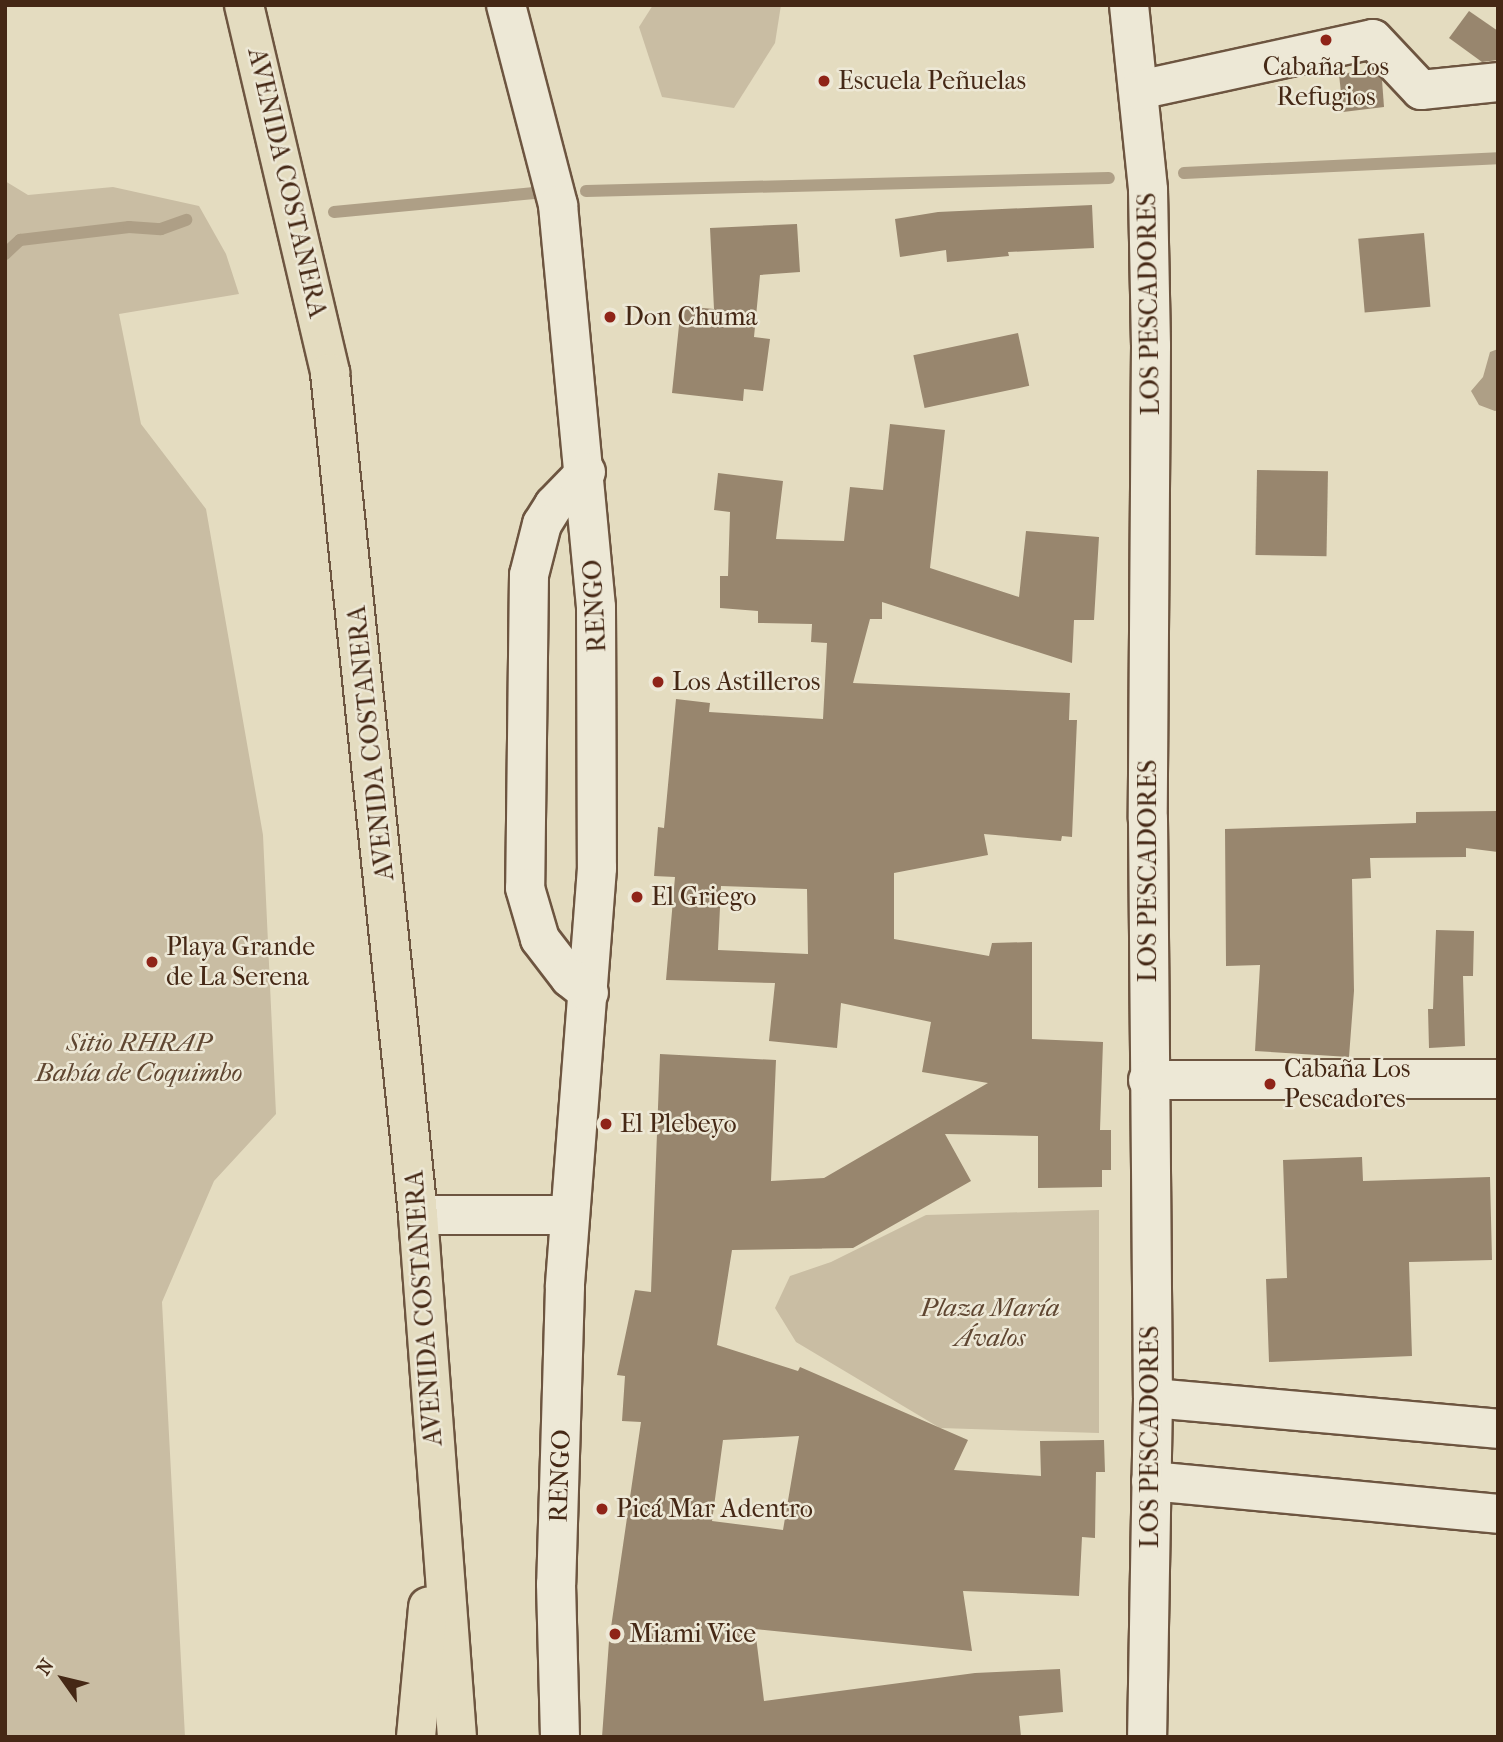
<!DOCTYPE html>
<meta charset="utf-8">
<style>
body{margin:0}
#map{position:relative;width:1503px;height:1742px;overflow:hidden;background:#e4dcc0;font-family:"IM FELL French Canon",serif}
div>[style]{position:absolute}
.green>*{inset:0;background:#c9bda3}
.water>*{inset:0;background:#ae9f86}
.stream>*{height:12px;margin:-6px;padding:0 6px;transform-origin:6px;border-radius:6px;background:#ae9f86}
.building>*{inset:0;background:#98866e;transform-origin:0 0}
.roads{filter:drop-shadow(2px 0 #6d5540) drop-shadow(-2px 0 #6d5540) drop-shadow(0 2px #6d5540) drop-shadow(0 -2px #6d5540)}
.minor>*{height:38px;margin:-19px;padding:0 19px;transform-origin:19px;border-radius:19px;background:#ede8d6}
.major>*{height:38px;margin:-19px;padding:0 19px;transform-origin:19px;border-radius:19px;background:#e4dcc0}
.dots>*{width:19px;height:19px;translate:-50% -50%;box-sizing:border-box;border:4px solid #ede8d6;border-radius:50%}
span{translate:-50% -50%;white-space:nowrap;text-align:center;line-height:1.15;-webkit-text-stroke:5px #ede8d6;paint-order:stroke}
.poi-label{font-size:26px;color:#452815}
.left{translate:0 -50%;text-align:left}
.street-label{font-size:26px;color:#452815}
.park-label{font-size:26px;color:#5f4631;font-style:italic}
.frame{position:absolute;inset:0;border:7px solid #452815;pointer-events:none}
.north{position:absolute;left:28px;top:1644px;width:70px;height:70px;-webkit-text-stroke:5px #ede8d6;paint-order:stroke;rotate:304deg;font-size:19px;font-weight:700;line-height:28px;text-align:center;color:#452815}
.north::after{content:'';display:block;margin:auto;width:24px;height:32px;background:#452815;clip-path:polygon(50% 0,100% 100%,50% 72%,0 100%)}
</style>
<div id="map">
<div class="green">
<i style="clip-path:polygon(653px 5px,781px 5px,775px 43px,734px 108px,662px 97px,639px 27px)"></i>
<i style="clip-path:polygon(5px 181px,28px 195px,113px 187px,199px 206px,226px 254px,239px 294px,119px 314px,141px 424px,206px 509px,263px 835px,276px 1114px,214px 1181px,162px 1302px,185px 1737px,5px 1737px)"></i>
<i style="clip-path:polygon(1099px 1210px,1099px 1433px,940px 1428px,796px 1342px,775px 1308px,790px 1276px,831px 1262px,926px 1215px)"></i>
</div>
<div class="water">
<i style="clip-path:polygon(1498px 349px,1498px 410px,1495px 411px,1479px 405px,1471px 391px,1483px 377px,1490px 352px)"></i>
</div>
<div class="stream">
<i style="left:1184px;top:173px;width:314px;rotate:-2.7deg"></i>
<i style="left:586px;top:191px;width:523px;rotate:-1.42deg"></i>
<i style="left:334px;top:212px;width:201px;rotate:-5.4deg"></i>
<i style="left:5px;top:254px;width:21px;rotate:-43deg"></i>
<i style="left:20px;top:240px;width:110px;rotate:-6.8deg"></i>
<i style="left:129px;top:227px;width:32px;rotate:4deg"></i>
<i style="left:161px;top:229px;width:27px;rotate:-20deg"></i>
</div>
<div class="building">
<i style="clip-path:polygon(1469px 11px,1498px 31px,1498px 60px,1482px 62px,1449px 38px)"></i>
<i style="clip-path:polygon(1373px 70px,1382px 80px,1384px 107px,1343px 112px,1339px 74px)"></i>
<i style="clip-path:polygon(1092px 205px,1094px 248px,1008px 252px,1009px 256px,947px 262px,946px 250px,900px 257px,895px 219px,938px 212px)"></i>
<i style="clip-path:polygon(797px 224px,800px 272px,760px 275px,754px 337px,770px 339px,763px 391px,744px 389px,743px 401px,672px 393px,681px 306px,714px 309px,710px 228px)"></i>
<i style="left:1424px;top:233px;width:74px;height:66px;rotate:85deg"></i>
<i style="left:1018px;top:333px;width:54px;height:107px;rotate:78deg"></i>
<i style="clip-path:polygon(evenodd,890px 424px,945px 430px,930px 568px,1019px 597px,1026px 531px,1099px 537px,1094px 620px,1074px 620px,1072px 663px,882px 602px,882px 619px,870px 619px,853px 683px,1070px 693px,1069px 720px,1077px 720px,1072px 837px,1062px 836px,1061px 841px,984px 834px,988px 855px,894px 873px,894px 939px,989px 956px,992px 943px,1032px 942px,1032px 1039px,1103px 1042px,1100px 1130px,1111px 1130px,1111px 1170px,1102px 1170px,1102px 1187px,1038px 1188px,1038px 1136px,945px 1134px,971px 1181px,853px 1248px,732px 1250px,717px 1345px,798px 1371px,800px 1367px,968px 1440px,954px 1470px,1041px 1476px,1040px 1441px,1104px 1440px,1105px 1472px,1096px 1472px,1095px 1538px,1082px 1537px,1079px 1596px,963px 1591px,972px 1651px,755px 1629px,764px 1701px,975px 1673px,1060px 1669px,1063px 1712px,1019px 1716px,1021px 1737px,602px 1737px,609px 1641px,641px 1422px,622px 1421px,625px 1376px,617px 1375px,635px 1290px,651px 1292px,660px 1054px,776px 1060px,771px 1181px,824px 1178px,988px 1083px,922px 1072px,931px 1022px,841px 1003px,837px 1048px,769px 1041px,775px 983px,666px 980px,675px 877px,654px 876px,658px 827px,664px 828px,676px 699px,710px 703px,709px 712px,823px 719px,827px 643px,811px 642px,812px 624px,758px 623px,758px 611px,720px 608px,720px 576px,728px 576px,730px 512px,714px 510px,718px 473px,783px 481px,776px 539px,844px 541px,850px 487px,883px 490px,890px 424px,721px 886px,807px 889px,808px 954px,718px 950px,721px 886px,890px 424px,799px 1436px,783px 1530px,712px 1521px,723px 1440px,799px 1436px)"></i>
<i style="left:1257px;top:470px;width:71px;height:85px;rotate:1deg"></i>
<i style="clip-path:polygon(1498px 811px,1498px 852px,1466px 848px,1466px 857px,1370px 858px,1371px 878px,1352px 879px,1354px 991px,1349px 1057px,1255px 1051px,1260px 965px,1226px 966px,1225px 829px,1416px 823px,1416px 812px)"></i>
<i style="clip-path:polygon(1436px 930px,1474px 931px,1473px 976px,1463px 976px,1465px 1046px,1429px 1048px,1428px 1009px,1433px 1009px)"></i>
<i style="clip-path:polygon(1362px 1157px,1363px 1181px,1490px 1177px,1492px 1260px,1409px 1262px,1412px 1356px,1269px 1362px,1266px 1279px,1287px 1278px,1283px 1160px)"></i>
</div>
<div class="roads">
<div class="minor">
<i style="left:506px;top:5px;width:207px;rotate:75.4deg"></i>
<i style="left:558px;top:205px;width:404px;rotate:84.6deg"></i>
<i style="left:596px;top:607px;width:261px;rotate:89.8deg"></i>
<i style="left:597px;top:868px;width:420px;rotate:94.4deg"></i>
<i style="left:565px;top:1287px;width:297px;rotate:91.7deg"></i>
<i style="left:556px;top:1584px;width:153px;rotate:88.5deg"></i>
<i style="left:1129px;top:5px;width:186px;rotate:84.1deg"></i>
<i style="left:1148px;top:190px;width:156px;rotate:88.9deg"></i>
<i style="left:1151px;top:346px;width:473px;rotate:90.4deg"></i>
<i style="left:1148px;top:819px;width:579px;rotate:89.51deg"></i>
<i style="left:1153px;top:1398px;width:339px;rotate:91deg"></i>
<i style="left:1139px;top:90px;width:239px;rotate:-12.3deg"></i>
<i style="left:1373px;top:39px;width:70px;rotate:46.7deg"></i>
<i style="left:1421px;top:90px;width:77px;rotate:-5.9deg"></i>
<i style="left:586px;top:472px;width:46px;rotate:134.1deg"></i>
<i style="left:554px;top:505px;width:22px;rotate:122deg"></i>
<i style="left:542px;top:524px;width:53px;rotate:104.3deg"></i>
<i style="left:529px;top:575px;width:313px;rotate:90.7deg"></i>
<i style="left:525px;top:888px;width:53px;rotate:73.6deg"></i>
<i style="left:540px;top:939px;width:49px;rotate:52.4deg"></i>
<i style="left:570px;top:978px;width:24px;rotate:38deg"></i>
<i style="left:1148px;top:1080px;width:350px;rotate:-0.2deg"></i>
<i style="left:418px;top:1215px;width:152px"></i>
<i style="left:1153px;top:1398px;width:346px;rotate:5.1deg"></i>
<i style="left:1151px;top:1481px;width:349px;rotate:5.4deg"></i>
</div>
<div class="major">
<i style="left:244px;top:5px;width:378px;rotate:76.8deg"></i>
<i style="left:330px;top:373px;width:847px;rotate:84.03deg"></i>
<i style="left:418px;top:1215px;width:523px;rotate:85.73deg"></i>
<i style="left:416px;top:1737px;width:131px;rotate:-84.7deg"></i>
</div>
</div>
<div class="dots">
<i style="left:1326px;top:40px;background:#8f2418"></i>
<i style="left:824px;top:81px;background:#8f2418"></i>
<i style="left:610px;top:317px;background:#8f2418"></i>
<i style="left:658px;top:682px;background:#8f2418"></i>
<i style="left:637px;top:897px;background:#8f2418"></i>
<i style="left:152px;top:962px;background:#8f2418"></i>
<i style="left:1270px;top:1084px;background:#8f2418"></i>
<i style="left:606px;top:1124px;background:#8f2418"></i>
<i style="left:602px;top:1509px;background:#8f2418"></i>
<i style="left:615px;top:1634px;background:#8f2418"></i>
</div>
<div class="poi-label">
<span style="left:1326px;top:82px">Cabaña Los<br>Refugios</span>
<span class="left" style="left:838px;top:81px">Escuela Peñuelas</span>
<span class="left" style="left:624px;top:317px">Don Chuma</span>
<span class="left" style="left:672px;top:682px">Los Astilleros</span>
<span class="left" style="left:651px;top:897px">El Griego</span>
<span class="left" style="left:166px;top:962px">Playa Grande<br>de La Serena</span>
<span class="left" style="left:1284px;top:1084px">Cabaña Los<br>Pescadores</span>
<span class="left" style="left:620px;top:1124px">El Plebeyo</span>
<span class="left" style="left:616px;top:1509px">Picá Mar Adentro</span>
<span class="left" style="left:629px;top:1634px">Miami Vice</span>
</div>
<div class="street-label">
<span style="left:287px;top:183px;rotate:77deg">AVENIDA COSTANERA</span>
<span style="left:1149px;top:304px;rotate:-91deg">LOS PESCADORES</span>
<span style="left:595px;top:606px;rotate:-93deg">RENGO</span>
<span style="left:371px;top:743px;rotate:-96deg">AVENIDA COSTANERA</span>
<span style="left:1148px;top:871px;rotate:-90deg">LOS PESCADORES</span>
<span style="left:424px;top:1308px;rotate:-94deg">AVENIDA COSTANERA</span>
<span style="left:1150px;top:1437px;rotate:-90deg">LOS PESCADORES</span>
<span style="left:560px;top:1476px;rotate:-88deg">RENGO</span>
</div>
<div class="park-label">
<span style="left:139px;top:1058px">Sitio RHRAP<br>Bahía de Coquimbo</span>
<span style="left:990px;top:1323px">Plaza María<br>Ávalos</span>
</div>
<div class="frame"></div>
<div class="north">N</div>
</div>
